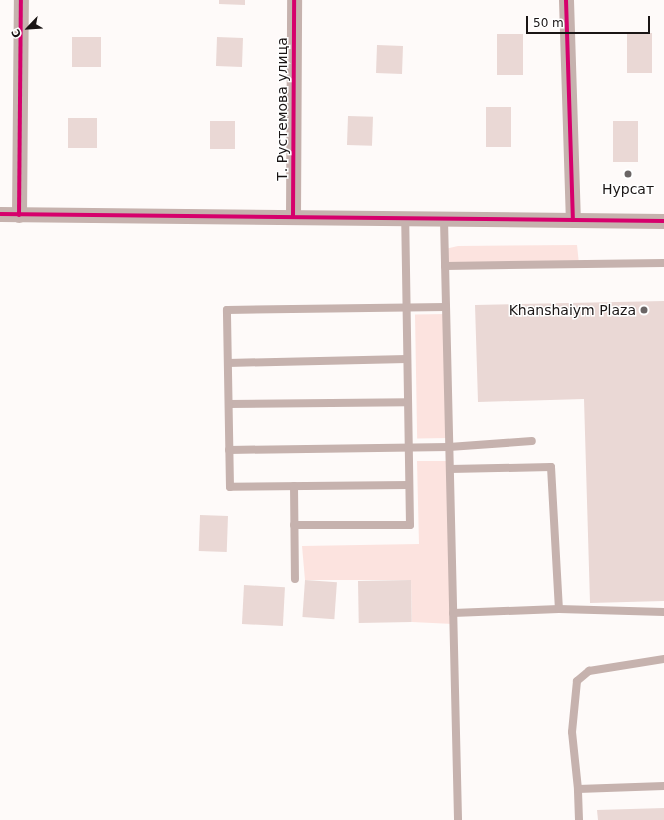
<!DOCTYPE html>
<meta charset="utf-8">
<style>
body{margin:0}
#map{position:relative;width:664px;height:820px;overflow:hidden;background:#fefaf9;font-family:"DejaVu Sans",sans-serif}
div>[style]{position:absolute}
.green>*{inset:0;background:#fce3df;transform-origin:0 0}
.building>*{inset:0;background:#ead8d5;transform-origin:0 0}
.service>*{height:8px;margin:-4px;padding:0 4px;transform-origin:4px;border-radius:4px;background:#c6b2ae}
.minor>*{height:15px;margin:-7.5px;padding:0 7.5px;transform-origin:7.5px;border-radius:7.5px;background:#c6b2ae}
.cycleway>*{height:4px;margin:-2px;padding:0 2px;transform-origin:2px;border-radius:2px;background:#d6006c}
.dots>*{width:11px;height:11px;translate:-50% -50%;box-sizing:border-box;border:2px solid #fff;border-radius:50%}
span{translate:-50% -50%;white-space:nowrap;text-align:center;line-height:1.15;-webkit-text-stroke:3px #fff;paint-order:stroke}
.street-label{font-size:14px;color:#1a1515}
.poi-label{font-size:14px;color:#1a1515}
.right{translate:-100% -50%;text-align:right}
.north{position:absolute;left:8px;top:8px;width:40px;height:40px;-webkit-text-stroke:3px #fff;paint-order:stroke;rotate:245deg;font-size:11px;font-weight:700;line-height:16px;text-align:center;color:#1a1515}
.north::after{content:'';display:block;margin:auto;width:14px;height:18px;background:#1a1515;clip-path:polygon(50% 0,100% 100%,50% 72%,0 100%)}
.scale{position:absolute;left:526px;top:16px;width:124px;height:18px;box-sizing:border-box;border:2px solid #1a1515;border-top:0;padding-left:5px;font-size:12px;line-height:14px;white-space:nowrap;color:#1a1515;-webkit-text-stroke:3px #fff;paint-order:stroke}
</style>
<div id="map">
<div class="green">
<i style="clip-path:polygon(577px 245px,579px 264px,445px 266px,445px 249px,458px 246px)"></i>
<i style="left:446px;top:314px;width:124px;height:31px;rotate:89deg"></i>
<i style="clip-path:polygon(417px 461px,450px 461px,453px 624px,412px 622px,411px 580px,305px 580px,302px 546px,419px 544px)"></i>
</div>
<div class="building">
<i style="clip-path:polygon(219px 0,245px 0,245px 5px,219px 4px)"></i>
<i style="left:627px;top:33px;width:25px;height:40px"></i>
<i style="left:497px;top:34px;width:26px;height:41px"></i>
<i style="left:72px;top:37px;width:29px;height:30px"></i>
<i style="left:217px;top:37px;width:26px;height:29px;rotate:2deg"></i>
<i style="left:377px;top:45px;width:26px;height:28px;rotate:2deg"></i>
<i style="left:486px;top:107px;width:25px;height:40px"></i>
<i style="left:348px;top:116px;width:25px;height:29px;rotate:2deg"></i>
<i style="left:68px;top:118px;width:29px;height:30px"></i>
<i style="left:210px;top:121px;width:25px;height:28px"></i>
<i style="left:638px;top:121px;width:41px;height:25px;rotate:90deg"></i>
<i style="clip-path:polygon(664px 301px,664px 601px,590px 603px,584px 399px,478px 402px,475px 305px)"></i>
<i style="left:200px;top:515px;width:28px;height:36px;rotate:2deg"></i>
<i style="left:305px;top:580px;width:32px;height:37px;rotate:4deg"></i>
<i style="left:411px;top:580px;width:42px;height:53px;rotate:89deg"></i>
<i style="left:244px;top:585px;width:41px;height:39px;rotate:3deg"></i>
<i style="clip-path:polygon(664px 808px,664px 820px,598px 820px,597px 810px)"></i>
</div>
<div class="service">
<i style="left:444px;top:220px;width:600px;rotate:88.66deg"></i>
<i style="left:445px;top:266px;width:219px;rotate:-0.8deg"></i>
<i style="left:228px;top:363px;width:179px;rotate:-1.3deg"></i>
<i style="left:229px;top:404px;width:179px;rotate:-0.6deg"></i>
<i style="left:229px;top:450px;width:220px;rotate:-0.8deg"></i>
<i style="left:449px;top:447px;width:83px;rotate:-4.1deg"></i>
<i style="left:450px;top:469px;width:101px;rotate:-1.1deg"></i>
<i style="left:551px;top:467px;width:142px;rotate:86.8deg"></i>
<i style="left:409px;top:485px;width:179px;rotate:179.4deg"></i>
<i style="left:230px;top:487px;width:177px;rotate:-91deg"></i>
<i style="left:227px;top:310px;width:219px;rotate:-0.8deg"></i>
<i style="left:294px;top:486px;width:93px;rotate:89.4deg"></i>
<i style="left:294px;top:525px;width:116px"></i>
<i style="left:410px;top:525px;width:305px;rotate:-90.9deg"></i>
<i style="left:453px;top:613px;width:106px;rotate:-2.2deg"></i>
<i style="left:559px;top:609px;width:105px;rotate:1.6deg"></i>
<i style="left:578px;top:789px;width:57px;rotate:-96deg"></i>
<i style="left:572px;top:732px;width:51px;rotate:-84.4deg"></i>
<i style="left:577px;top:681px;width:16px;rotate:-40deg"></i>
<i style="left:589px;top:671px;width:76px;rotate:-9.1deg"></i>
<i style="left:579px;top:820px;width:31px;rotate:-92deg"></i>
<i style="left:578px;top:789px;width:86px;rotate:-2deg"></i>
</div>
<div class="minor">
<i style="left:566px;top:0;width:220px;rotate:88.2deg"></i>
<i style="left:0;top:214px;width:664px;rotate:0.6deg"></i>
<i style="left:19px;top:215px;width:215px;rotate:-89.5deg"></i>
<i style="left:293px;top:217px;width:217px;rotate:-89.7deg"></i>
</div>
<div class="cycleway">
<i style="left:566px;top:0;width:220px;rotate:88.2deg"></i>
<i style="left:0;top:214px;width:664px;rotate:0.6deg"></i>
<i style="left:19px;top:215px;width:215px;rotate:-89.5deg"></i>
<i style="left:293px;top:217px;width:217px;rotate:-89.7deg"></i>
</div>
<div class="dots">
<i style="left:628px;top:174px;background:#6a6565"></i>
<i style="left:644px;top:310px;background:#6a6565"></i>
</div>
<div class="street-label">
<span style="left:282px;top:109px;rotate:-90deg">Т. Рустемова улица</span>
</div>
<div class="poi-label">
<span style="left:628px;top:189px">Нурсат</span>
<span class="right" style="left:636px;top:310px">Khanshaiym Plaza</span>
</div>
<div class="north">С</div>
<div class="scale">50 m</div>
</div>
